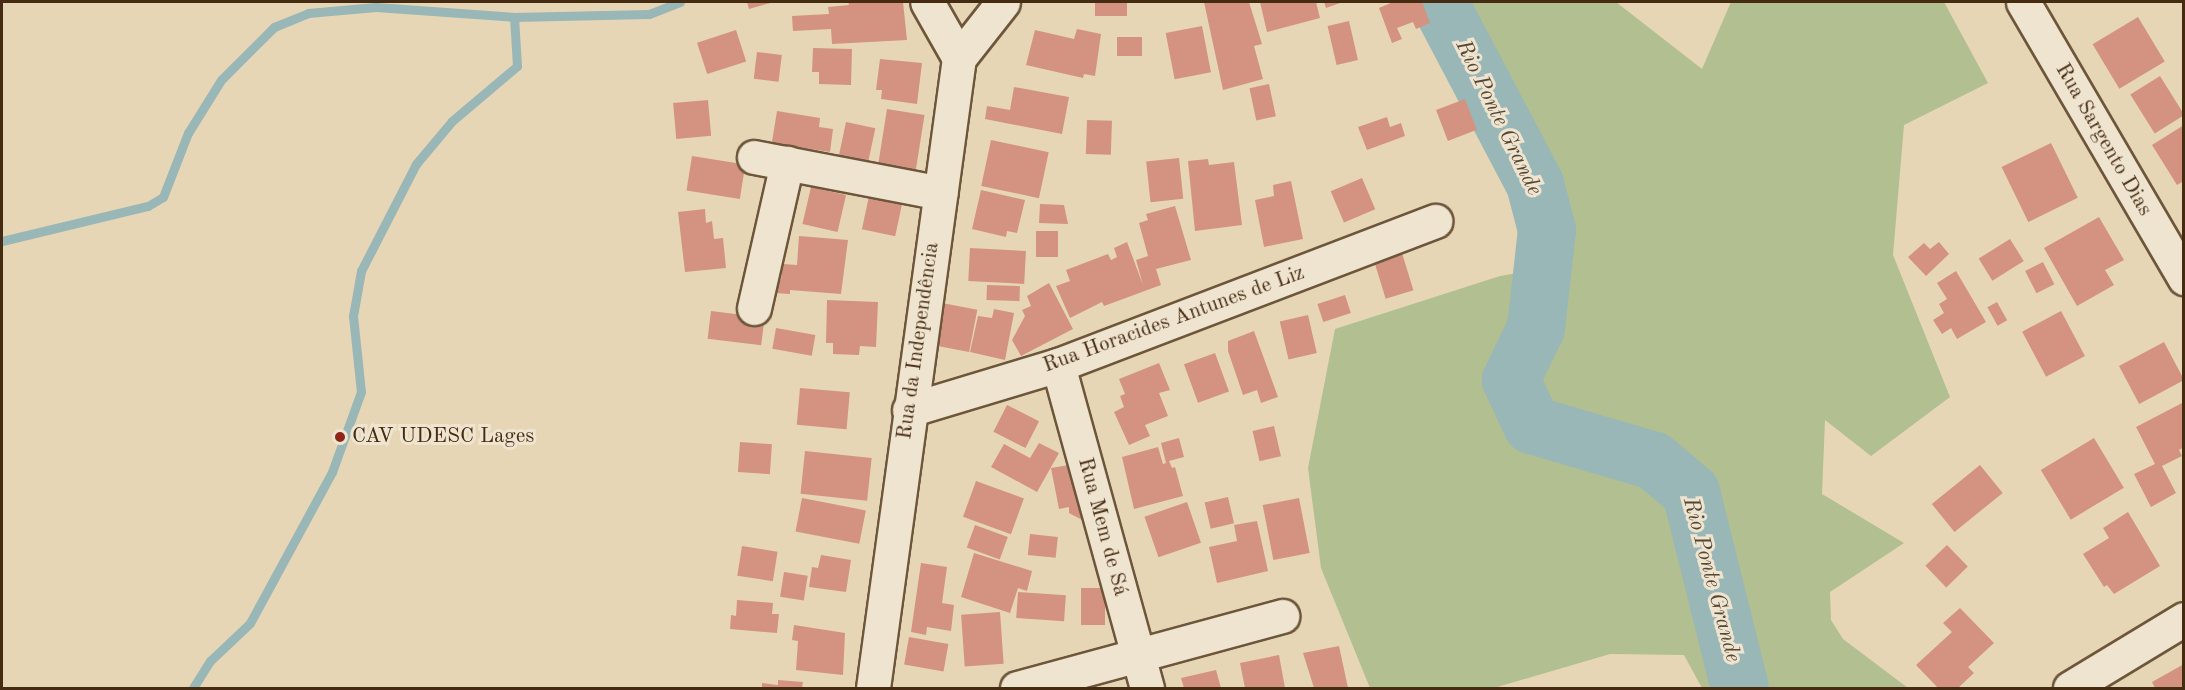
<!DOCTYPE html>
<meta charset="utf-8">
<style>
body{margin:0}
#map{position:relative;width:2185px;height:690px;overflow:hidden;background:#e6d6b6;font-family:"Old Standard TT",serif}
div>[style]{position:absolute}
.green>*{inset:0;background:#b1bf91}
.stream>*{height:9px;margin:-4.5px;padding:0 4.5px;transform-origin:4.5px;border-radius:4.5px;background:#99b7b7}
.river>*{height:58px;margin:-29px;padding:0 29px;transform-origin:29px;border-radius:29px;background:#99b7b7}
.building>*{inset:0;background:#d49381;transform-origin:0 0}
.roads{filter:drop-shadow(2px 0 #6d563a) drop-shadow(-2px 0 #6d563a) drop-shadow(0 2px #6d563a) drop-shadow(0 -2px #6d563a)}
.minor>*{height:33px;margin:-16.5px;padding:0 16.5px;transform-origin:16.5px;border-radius:16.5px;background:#efe4d0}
.dots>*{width:16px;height:16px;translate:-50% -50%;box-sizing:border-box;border:3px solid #efe4d0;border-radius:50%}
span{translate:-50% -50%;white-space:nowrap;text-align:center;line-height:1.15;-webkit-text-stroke:6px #efe4d0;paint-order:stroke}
.street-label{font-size:21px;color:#452b11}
.poi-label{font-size:21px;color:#452b11}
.left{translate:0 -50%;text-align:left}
.water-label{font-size:22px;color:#564732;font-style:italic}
.frame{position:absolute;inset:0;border:3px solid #452b11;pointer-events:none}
</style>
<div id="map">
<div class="green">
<i style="clip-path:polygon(1425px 2px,1616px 2px,1702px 69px,1731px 2px,1944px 2px,1988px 83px,1904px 125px,1893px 255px,1950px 397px,1871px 456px,1825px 420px,1822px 494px,1904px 543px,1830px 592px,1831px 620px,1843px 639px,1908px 688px,1702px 688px,1684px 655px,1610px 654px,1494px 688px,1370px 688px,1321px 568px,1308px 468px,1335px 329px,1500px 276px,1556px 267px)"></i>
</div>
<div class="stream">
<i style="left:2px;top:241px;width:150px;rotate:-13.5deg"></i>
<i style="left:148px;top:206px;width:17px;rotate:-31deg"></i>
<i style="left:163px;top:197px;width:69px;rotate:-68.7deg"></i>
<i style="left:188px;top:133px;width:62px;rotate:-58.1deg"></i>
<i style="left:221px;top:80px;width:75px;rotate:-45deg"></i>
<i style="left:274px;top:27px;width:37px;rotate:-22deg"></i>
<i style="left:308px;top:13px;width:68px;rotate:-5deg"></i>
<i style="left:376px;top:7px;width:138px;rotate:4.1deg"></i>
<i style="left:514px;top:17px;width:135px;rotate:-1.3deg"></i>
<i style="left:649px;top:14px;width:33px;rotate:-21deg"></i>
<i style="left:193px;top:688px;width:32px;rotate:-58deg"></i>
<i style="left:210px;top:661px;width:55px;rotate:-43.5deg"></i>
<i style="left:250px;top:623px;width:172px;rotate:-61.5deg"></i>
<i style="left:332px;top:472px;width:85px;rotate:-70.1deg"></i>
<i style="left:361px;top:392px;width:76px;rotate:-96deg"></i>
<i style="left:353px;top:316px;width:46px;rotate:-79.9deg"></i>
<i style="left:361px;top:271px;width:120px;rotate:-62.8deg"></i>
<i style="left:416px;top:164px;width:56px;rotate:-50.1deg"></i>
<i style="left:452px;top:121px;width:85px;rotate:-40.2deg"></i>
<i style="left:517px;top:66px;width:49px;rotate:-93.5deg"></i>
</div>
<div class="river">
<i style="left:1439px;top:2px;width:206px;rotate:62.2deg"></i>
<i style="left:1535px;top:184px;width:48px;rotate:75.4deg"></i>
<i style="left:1547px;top:230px;width:99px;rotate:96.4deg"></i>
<i style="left:1536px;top:328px;width:58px;rotate:115.7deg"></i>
<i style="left:1511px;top:380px;width:50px;rotate:65deg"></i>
<i style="left:1532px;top:425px;width:127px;rotate:16.4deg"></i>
<i style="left:1654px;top:461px;width:48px;rotate:40deg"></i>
<i style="left:1691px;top:492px;width:202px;rotate:76deg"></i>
</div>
<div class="building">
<i style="clip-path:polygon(747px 2px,774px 2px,749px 9px)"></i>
<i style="clip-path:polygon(848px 2px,903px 2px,907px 40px,832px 44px,831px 29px,793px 31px,792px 16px,829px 14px,828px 7px,849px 5px)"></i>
<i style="left:1095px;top:2px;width:32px;height:14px"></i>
<i style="clip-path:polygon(1204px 2px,1249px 2px,1262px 44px,1254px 46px,1263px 79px,1223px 90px)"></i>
<i style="clip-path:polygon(1260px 2px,1316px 2px,1320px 18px,1267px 32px)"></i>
<i style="clip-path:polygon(1324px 2px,1343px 2px,1326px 8px)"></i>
<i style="clip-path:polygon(1393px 2px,1422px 2px,1430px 23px,1416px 29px,1413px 22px,1397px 28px,1402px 39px,1392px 43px,1379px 8px)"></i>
<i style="left:2138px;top:17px;width:52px;height:53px;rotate:59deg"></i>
<i style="left:1349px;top:21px;width:40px;height:22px;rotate:77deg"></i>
<i style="left:1202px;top:26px;width:47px;height:37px;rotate:79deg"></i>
<i style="clip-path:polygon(1077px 29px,1101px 34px,1095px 76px,1084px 74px,1083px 78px,1026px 65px,1035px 30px,1074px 39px)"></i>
<i style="left:736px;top:30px;width:33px;height:41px;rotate:72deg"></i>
<i style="left:1117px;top:37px;width:25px;height:19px"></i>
<i style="clip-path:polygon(813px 48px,852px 49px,851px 85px,819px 84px,819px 72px,812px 72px)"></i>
<i style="left:757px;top:52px;width:25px;height:27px;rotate:7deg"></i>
<i style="clip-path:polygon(880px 59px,922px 63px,917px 104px,881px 99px,882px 90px,876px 90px)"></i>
<i style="left:2160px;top:76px;width:46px;height:35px;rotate:58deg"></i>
<i style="left:1269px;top:84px;width:33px;height:20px;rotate:78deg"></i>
<i style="clip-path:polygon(1014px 87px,1069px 97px,1062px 134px,985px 119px,987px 106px,1010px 110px)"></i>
<i style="left:1465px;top:99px;width:33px;height:31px;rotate:69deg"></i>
<i style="left:708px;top:100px;width:36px;height:35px;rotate:85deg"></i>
<i style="left:887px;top:109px;width:38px;height:57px;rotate:9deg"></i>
<i style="clip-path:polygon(777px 111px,820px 118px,819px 127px,833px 129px,830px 152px,790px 146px,789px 151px,771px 148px)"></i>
<i style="clip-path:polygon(1387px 117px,1390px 127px,1401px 123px,1405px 136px,1367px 150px,1358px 127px)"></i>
<i style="left:1087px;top:120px;width:25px;height:34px;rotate:2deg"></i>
<i style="left:846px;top:122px;width:30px;height:35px;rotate:12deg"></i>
<i style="clip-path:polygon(2184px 125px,2184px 181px,2177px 185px,2152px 145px)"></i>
<i style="left:991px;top:140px;width:59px;height:47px;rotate:12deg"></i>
<i style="left:2051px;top:143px;width:61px;height:55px;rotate:64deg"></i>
<i style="left:692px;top:156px;width:54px;height:35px;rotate:9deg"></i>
<i style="left:1179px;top:158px;width:41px;height:33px;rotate:84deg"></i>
<i style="clip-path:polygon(1208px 159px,1209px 165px,1234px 162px,1242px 225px,1195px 231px,1188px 161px)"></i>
<i style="left:1362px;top:178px;width:34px;height:34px;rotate:67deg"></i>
<i style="clip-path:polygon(1291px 181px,1303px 239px,1264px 247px,1255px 200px,1274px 196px,1273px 185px)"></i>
<i style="left:811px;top:187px;width:36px;height:38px;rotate:13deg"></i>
<i style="clip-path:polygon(981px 190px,1025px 200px,1017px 233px,1007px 231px,1006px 237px,972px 229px)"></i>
<i style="left:869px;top:196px;width:34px;height:34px;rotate:12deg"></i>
<i style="clip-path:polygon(1040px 204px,1064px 205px,1068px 224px,1039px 223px)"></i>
<i style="clip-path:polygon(1175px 206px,1191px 260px,1156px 269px,1161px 285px,1104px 306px,1102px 302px,1070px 318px,1056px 286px,1070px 281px,1066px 270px,1108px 254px,1111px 260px,1117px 257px,1114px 248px,1127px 242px,1143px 285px,1136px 260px,1148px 256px,1139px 223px,1148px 220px,1146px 214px)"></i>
<i style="clip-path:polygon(705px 209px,706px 223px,712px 221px,714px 239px,723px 238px,726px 268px,685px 272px,678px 212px)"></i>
<i style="clip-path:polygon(2099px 217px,2124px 260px,2105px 270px,2114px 285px,2077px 306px,2044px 248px)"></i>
<i style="left:1036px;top:231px;width:22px;height:26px"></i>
<i style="clip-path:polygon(799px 236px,848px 240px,841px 294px,790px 290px,790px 294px,775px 293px,776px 280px,781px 280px,783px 264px,797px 265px)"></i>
<i style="left:2010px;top:239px;width:26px;height:37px;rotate:58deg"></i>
<i style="clip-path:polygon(1939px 242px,1949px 254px,1926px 276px,1908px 257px,1924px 243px,1930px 249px)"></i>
<i style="left:970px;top:248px;width:56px;height:33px;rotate:3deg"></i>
<i style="left:1402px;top:253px;width:39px;height:29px;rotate:73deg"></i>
<i style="left:2043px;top:262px;width:25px;height:20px;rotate:63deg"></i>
<i style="clip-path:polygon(1956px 271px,1986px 322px,1957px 339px,1951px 328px,1942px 334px,1933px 320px,1944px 313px,1939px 304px,1947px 299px,1937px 283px)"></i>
<i style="clip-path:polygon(1049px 283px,1073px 329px,1021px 356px,1012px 340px,1025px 316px,1022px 310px,1031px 306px,1027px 296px)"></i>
<i style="left:987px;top:285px;width:33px;height:15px;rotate:2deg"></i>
<i style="left:1345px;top:295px;width:19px;height:29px;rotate:72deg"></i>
<i style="clip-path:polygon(827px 300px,878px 302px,876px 347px,860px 346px,859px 355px,833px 354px,833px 343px,826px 343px)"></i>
<i style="left:1997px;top:302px;width:21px;height:11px;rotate:61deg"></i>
<i style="left:942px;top:303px;width:36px;height:43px;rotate:11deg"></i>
<i style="clip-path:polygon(994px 309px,1014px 313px,1005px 360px,970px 352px,978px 316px,992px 318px)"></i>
<i style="left:711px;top:311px;width:54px;height:28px;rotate:7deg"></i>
<i style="left:2061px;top:311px;width:51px;height:44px;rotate:62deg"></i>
<i style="left:1308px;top:315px;width:39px;height:29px;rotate:77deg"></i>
<i style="left:776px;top:328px;width:40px;height:21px;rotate:10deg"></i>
<i style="clip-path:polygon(1254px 331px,1278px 397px,1261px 403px,1257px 390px,1243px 395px,1228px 351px,1228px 341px)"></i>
<i style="left:2164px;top:342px;width:43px;height:51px;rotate:62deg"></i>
<i style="left:1215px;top:353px;width:41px;height:33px;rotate:70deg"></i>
<i style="clip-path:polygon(1159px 363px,1170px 390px,1159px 393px,1168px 416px,1145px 425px,1150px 436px,1129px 445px,1114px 412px,1124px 407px,1120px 396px,1125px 394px,1119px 379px)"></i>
<i style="left:800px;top:388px;width:50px;height:37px;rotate:5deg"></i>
<i style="clip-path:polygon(2184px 402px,2184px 447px,2179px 450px,2182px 456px,2162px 466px,2176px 493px,2151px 507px,2134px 474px,2155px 464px,2136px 427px)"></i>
<i style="left:1007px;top:405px;width:36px;height:30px;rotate:27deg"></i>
<i style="left:1274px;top:426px;width:31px;height:22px;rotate:77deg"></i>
<i style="clip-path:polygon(1179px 438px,1184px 457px,1169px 461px,1172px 468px,1175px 467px,1183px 496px,1134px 509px,1122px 457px,1158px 447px,1163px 464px,1166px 463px,1161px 443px)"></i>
<i style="left:2094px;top:438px;width:58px;height:62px;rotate:59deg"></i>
<i style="left:740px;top:442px;width:32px;height:30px;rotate:4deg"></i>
<i style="clip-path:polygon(1039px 443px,1059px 453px,1037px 492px,991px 467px,1004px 444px,1030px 458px)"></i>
<i style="left:805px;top:451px;width:67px;height:43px;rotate:6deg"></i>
<i style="clip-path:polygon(1069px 465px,1071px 478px,1082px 475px,1092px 525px,1069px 513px,1069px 507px,1059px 509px,1051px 468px)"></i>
<i style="left:1980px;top:465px;width:36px;height:62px;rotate:51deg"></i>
<i style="left:976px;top:481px;width:51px;height:38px;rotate:20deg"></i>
<i style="left:1228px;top:497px;width:27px;height:24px;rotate:77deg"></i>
<i style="left:802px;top:498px;width:65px;height:34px;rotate:11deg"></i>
<i style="left:1299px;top:498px;width:56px;height:37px;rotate:79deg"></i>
<i style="left:1187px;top:502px;width:43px;height:45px;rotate:71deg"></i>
<i style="clip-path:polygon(2128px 512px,2160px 566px,2114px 594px,2107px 585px,2104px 587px,2083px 554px,2109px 538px,2103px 528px)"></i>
<i style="clip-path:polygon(1257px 521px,1268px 571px,1217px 583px,1209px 547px,1237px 541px,1234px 525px)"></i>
<i style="left:975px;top:525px;width:35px;height:24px;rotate:20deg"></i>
<i style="left:1030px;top:534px;width:28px;height:21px;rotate:6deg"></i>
<i style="left:1947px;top:545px;width:30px;height:30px;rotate:46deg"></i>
<i style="left:742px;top:546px;width:36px;height:30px;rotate:9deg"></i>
<i style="clip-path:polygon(974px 553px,1032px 571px,1027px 591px,1018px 588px,1010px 613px,961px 597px)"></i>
<i style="clip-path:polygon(821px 555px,851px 560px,846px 592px,809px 587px,812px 567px,818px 568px)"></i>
<i style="clip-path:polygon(921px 563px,947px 567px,942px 603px,954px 605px,951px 631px,927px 627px,926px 635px,911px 632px)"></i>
<i style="left:784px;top:572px;width:24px;height:25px;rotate:9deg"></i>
<i style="left:1081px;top:588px;width:24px;height:37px"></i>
<i style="left:1018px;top:592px;width:48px;height:26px;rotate:4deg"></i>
<i style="clip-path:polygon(737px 600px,773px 603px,772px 614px,779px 614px,777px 633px,730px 629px,731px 615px,736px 616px)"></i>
<i style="clip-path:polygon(1960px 608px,1994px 643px,1968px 667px,1974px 673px,1958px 688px,1938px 688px,1916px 665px,1952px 632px,1943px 623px)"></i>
<i style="left:1000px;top:612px;width:52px;height:39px;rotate:86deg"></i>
<i style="clip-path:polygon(794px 625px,845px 633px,843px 675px,796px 670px,798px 641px,792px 640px)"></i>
<i style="left:909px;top:637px;width:40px;height:28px;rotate:10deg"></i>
<i style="clip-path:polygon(1339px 646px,1348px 688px,1314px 688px,1303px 653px)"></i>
<i style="clip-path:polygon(1279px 655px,1285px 688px,1245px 688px,1240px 663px)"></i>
<i style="clip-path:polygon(2184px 664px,2184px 688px,2155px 688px,2152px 682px)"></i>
<i style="clip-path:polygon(1216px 670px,1221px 688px,1184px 688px,1181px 678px)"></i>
<i style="clip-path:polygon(778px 680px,803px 682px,802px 688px,762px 688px,762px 683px,778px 685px)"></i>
</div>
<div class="roads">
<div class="minor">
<i style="left:2023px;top:2px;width:320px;rotate:59.7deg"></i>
<i style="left:959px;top:58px;width:71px;rotate:-51.8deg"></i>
<i style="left:754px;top:157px;width:190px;rotate:10.9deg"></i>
<i style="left:754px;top:308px;width:149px;rotate:-77.2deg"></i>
<i style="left:1058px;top:365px;width:335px;rotate:74.6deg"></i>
<i style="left:909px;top:410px;width:156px;rotate:-16.8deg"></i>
<i style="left:1058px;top:365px;width:404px;rotate:-20.9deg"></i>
<i style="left:873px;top:688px;width:636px;rotate:-82.23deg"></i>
<i style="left:959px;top:58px;width:64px;rotate:-119.7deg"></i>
<i style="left:1017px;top:688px;width:275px;rotate:-15.2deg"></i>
<i style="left:2070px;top:688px;width:133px;rotate:-31.2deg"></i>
</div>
</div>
<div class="dots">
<i style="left:340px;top:437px;background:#8f2418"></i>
</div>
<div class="street-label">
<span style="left:2103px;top:140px;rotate:60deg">Rua Sargento Dias</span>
<span style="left:1174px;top:320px;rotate:-20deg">Rua Horacides Antunes de Liz</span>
<span style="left:919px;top:341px;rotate:-82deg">Rua da Independência</span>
<span style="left:1102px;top:527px;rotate:75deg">Rua Mem de Sá</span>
</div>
<div class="poi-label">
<span class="left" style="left:352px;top:437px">CAV UDESC Lages</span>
</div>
<div class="water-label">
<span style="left:1498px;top:118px;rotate:64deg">Rio Ponte Grande</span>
<span style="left:1711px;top:580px;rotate:75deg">Rio Ponte Grande</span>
</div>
<div class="frame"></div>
</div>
